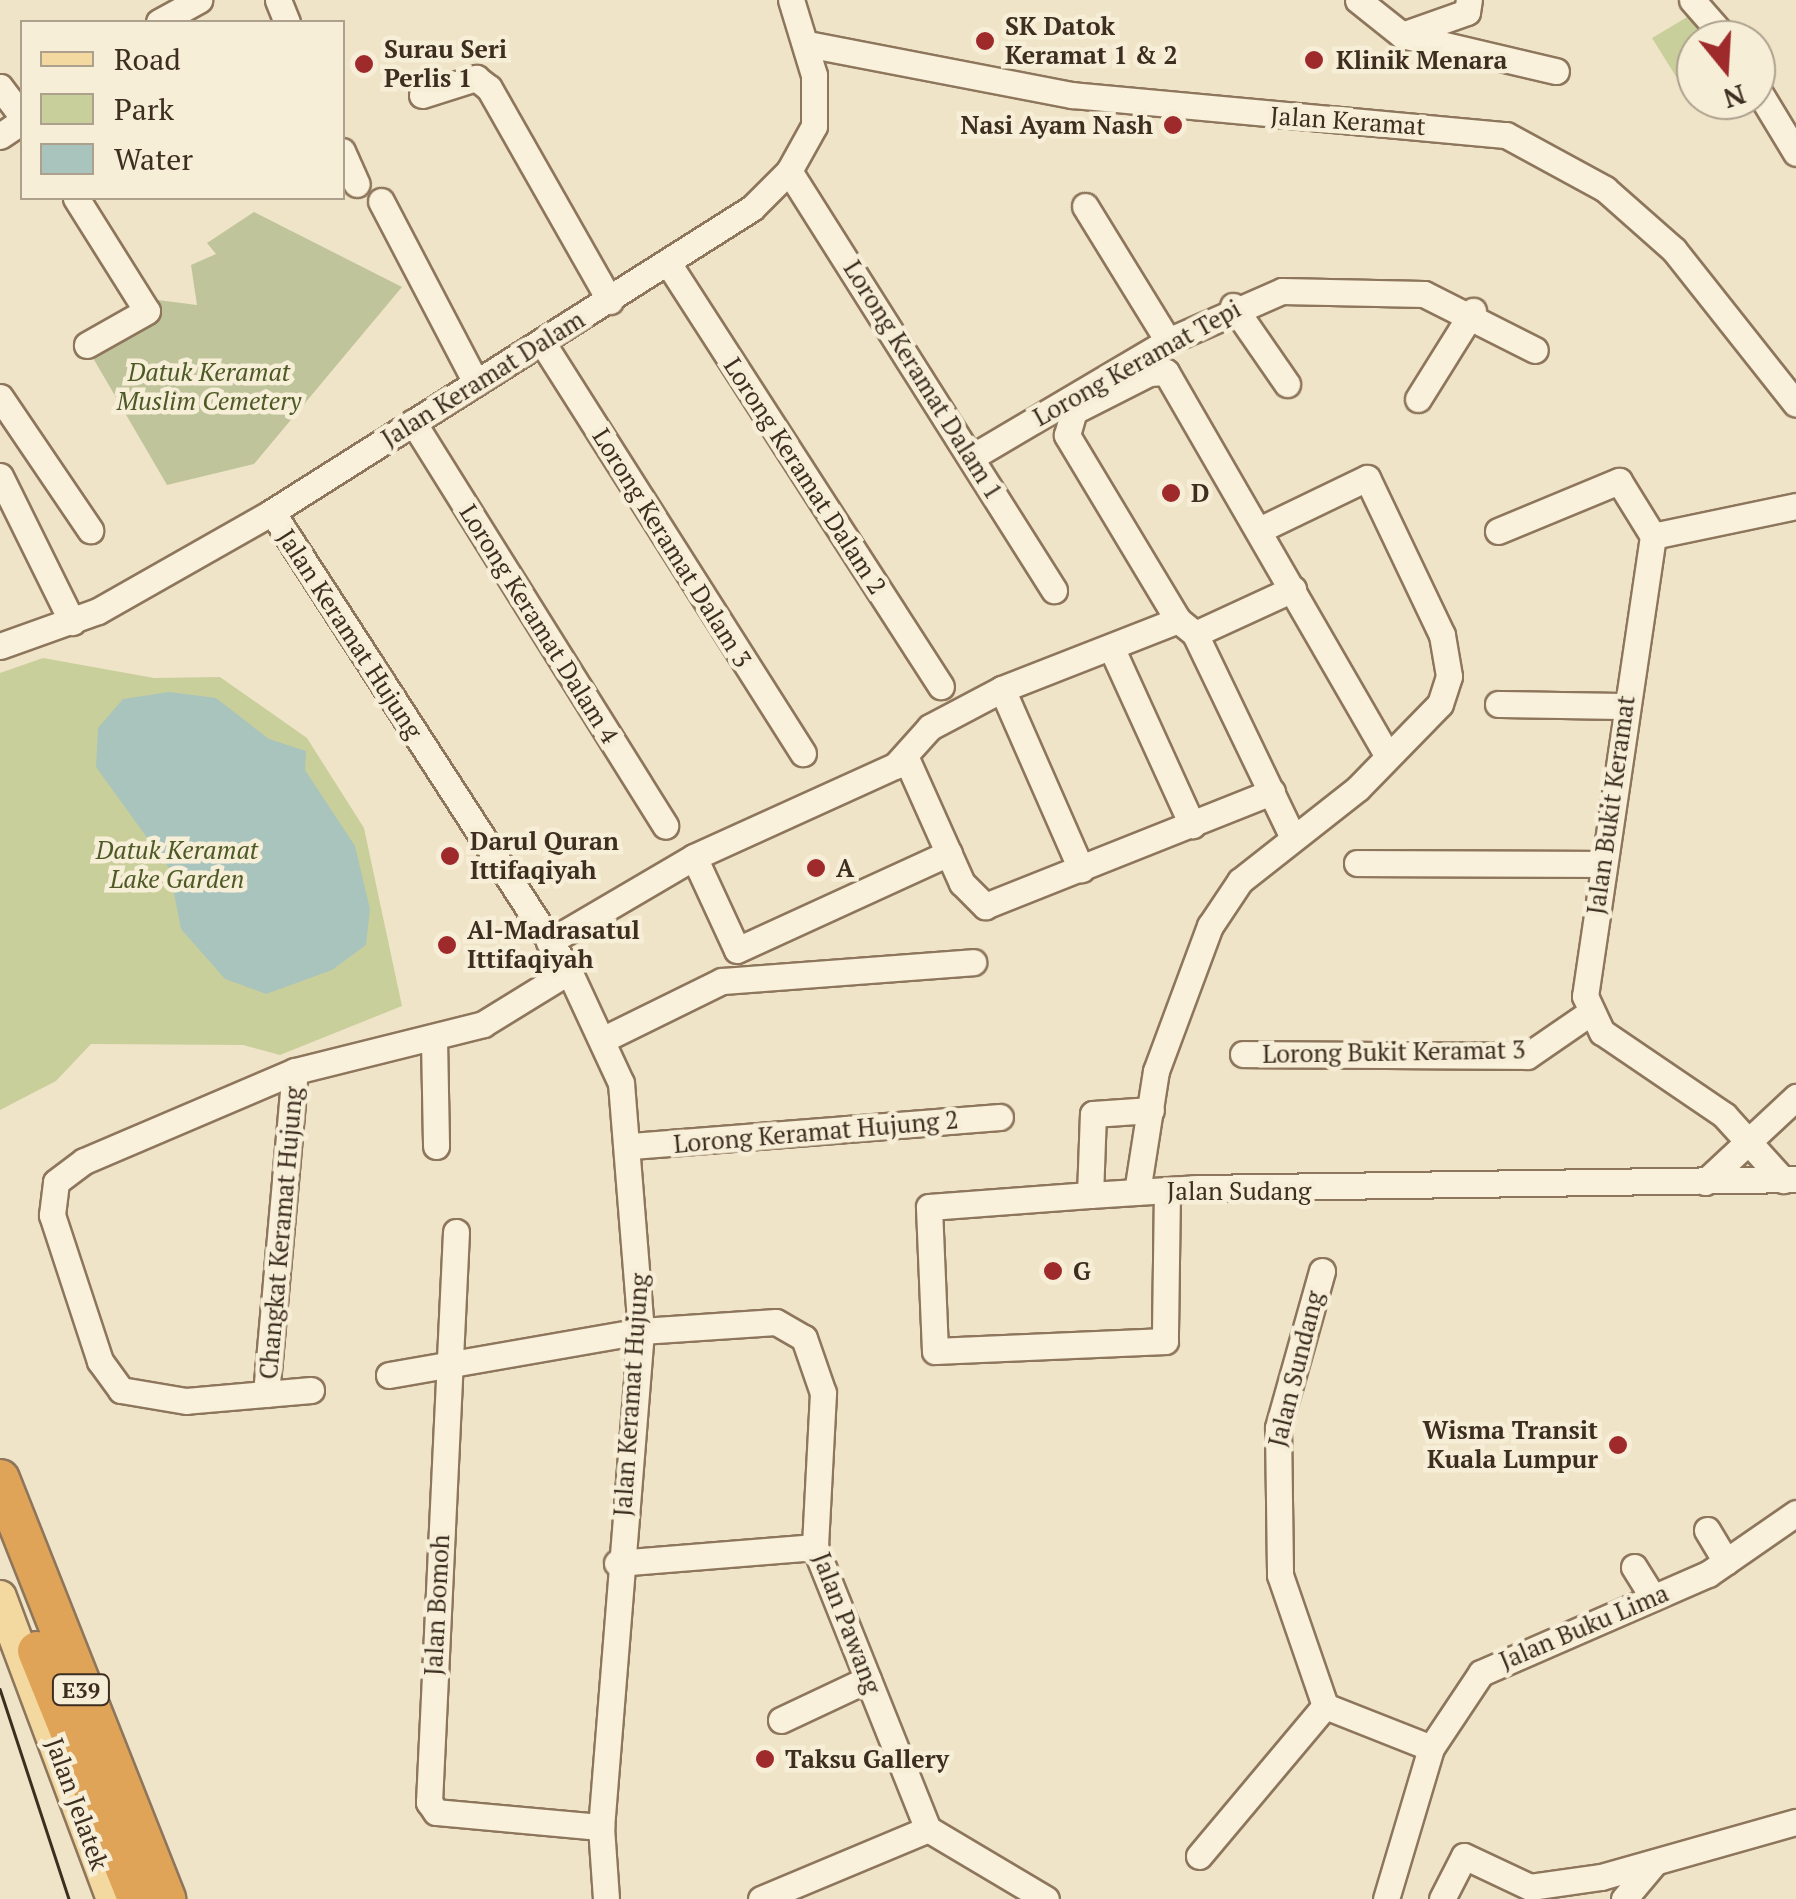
<!DOCTYPE html>
<style>
body{margin:0}
#map{position:relative;width:1796px;height:1899px;overflow:hidden;background:#f0e4c8;font-family:"PT Serif",serif}
div>[style]{position:absolute}
.green>*{inset:0;background:#c9cf9b}
.cemetery>*{inset:0;background:#bfc49a}
.water>*{inset:0;background:#a9c4bc}
.roads{filter:drop-shadow(2px 0 #8d765c) drop-shadow(-2px 0 #8d765c) drop-shadow(0 2px #8d765c) drop-shadow(0 -2px #8d765c)}
.minor>*{height:25px;margin:-12.5px;padding:0 12.5px;transform-origin:12.5px;border-radius:12.5px;background:#faf1dc}
.major>*{height:32px;margin:-16px;padding:0 16px;transform-origin:16px;border-radius:16px;background:#f3d9a0}
.highway>*{height:38px;margin:-19px;padding:0 19px;transform-origin:19px;border-radius:19px;background:#e0a458}
.tram>*{height:2.5px;margin:-1.25px;padding:0 1.25px;transform-origin:1.25px;border-radius:1.25px;background:#3d2e20}
.dots>*{width:28px;height:28px;translate:-50% -50%;box-sizing:border-box;border:5px solid #f7eed8;border-radius:50%}
span{translate:-50% -50%;white-space:nowrap;text-align:center;line-height:1.15;-webkit-text-stroke:9px #f7eed8;paint-order:stroke}
.shield-label span{padding:2px 8px;background:#f7eed8;border:2px solid;border-radius:8px;-webkit-text-stroke-width:0}
.shield-label{font-size:22px;color:#3d2e20;font-weight:700}
.poi-label{font-size:25px;color:#3d2e20;font-weight:700}
.left{translate:0 -50%;text-align:left}
.right{translate:-100% -50%;text-align:right}
.street-label{font-size:25px;color:#3d2e20}
.park-label{font-size:25px;color:#4d5a26;font-style:italic}
.legend{position:absolute;left:20px;top:20px;width:325px;height:180px;box-sizing:border-box;background:#f7eed8;border:2px solid #ada18e;margin:0;padding:12px 18px;list-style:none;font-size:30px;color:#3d2e20}
.legend li{display:flex;align-items:center;gap:20px;height:50px}
.legend b{width:50px;border:2px solid #ada18e}
.north{position:absolute;left:1676px;top:20px;width:100px;height:100px;box-sizing:border-box;background:#f7eed8;border:2px solid #ada18e;border-radius:50%;rotate:162deg;font-size:28px;font-weight:700;line-height:40px;text-align:center;color:#3d2e20}
.north::after{content:'';display:block;margin:auto;width:35px;height:45px;background:#9e2a2b;clip-path:polygon(50% 0,100% 100%,50% 72%,0 100%)}
</style>
<div id="map">
<div class="green">
<i style="clip-path:polygon(1689px 16px,1704px 40px,1696px 40px,1690px 99px,1652px 38px)"></i>
<i style="clip-path:polygon(43px 658px,154px 678px,220px 677px,307px 738px,364px 828px,402px 1006px,280px 1055px,243px 1045px,91px 1044px,56px 1081px,0 1110px,0 673px)"></i>
</div>
<div class="cemetery">
<i style="clip-path:polygon(254px 212px,402px 287px,254px 464px,167px 485px,93px 358px,142px 298px,197px 305px,191px 265px,216px 254px,207px 243px)"></i>
</div>
<div class="water">
<i style="clip-path:polygon(169px 692px,216px 698px,269px 739px,306px 751px,305px 770px,355px 846px,370px 909px,366px 945px,332px 970px,266px 994px,225px 979px,181px 929px,169px 868px,96px 767px,98px 728px,123px 699px)"></i>
</div>
<div class="roads">
<div class="minor">
<i style="left:278px;top:0;width:24px;rotate:68deg"></i>
<i style="left:1358px;top:0;width:56px;rotate:38.5deg"></i>
<i style="left:1402px;top:35px;width:158px;rotate:13.2deg"></i>
<i style="left:1692px;top:0;width:53px;rotate:48.8deg"></i>
<i style="left:159px;top:22px;width:46px;rotate:-28.8deg"></i>
<i style="left:1402px;top:35px;width:69px;rotate:-19.5deg"></i>
<i style="left:1467px;top:12px;width:12px;rotate:-81deg"></i>
<i style="left:807px;top:44px;width:270px;rotate:10.9deg"></i>
<i style="left:1072px;top:95px;width:436px;rotate:5.3deg"></i>
<i style="left:1506px;top:135px;width:113px;rotate:28.6deg"></i>
<i style="left:1605px;top:189px;width:92px;rotate:41.5deg"></i>
<i style="left:1674px;top:250px;width:196px;rotate:51.6deg"></i>
<i style="left:0;top:87px;width:36px;rotate:53deg"></i>
<i style="left:1756px;top:87px;width:77px;rotate:58.8deg"></i>
<i style="left:422px;top:95px;width:57px;rotate:-17.5deg"></i>
<i style="left:476px;top:78px;width:16px;rotate:38deg"></i>
<i style="left:489px;top:88px;width:245px;rotate:60.4deg"></i>
<i style="left:0;top:136px;width:27px;rotate:-34deg"></i>
<i style="left:342px;top:151px;width:36px;rotate:66deg"></i>
<i style="left:789px;top:171px;width:496px;rotate:57.7deg"></i>
<i style="left:76px;top:198px;width:133px;rotate:57.9deg"></i>
<i style="left:147px;top:311px;width:69px;rotate:150.5deg"></i>
<i style="left:381px;top:201px;width:205px;rotate:62.4deg"></i>
<i style="left:1085px;top:206px;width:158px;rotate:58.4deg"></i>
<i style="left:670px;top:266px;width:500px;rotate:57.2deg"></i>
<i style="left:1233px;top:306px;width:95px;rotate:55.3deg"></i>
<i style="left:542px;top:342px;width:487px;rotate:57.6deg"></i>
<i style="left:0;top:397px;width:161px;rotate:55.9deg"></i>
<i style="left:1418px;top:399px;width:104px;rotate:-58deg"></i>
<i style="left:413px;top:422px;width:476px;rotate:58deg"></i>
<i style="left:972px;top:457px;width:228px;rotate:-30.6deg"></i>
<i style="left:1168px;top:341px;width:124px;rotate:-23.7deg"></i>
<i style="left:1282px;top:291px;width:142px;rotate:1.2deg"></i>
<i style="left:1424px;top:294px;width:124px;rotate:26.8deg"></i>
<i style="left:0;top:476px;width:163px;rotate:63.7deg"></i>
<i style="left:272px;top:512px;width:547px;rotate:57.09deg"></i>
<i style="left:569px;top:971px;width:123px;rotate:65.1deg"></i>
<i style="left:621px;top:1083px;width:249px;rotate:85.4deg"></i>
<i style="left:641px;top:1331px;width:498px;rotate:94.6deg"></i>
<i style="left:601px;top:1827px;width:72px;rotate:86deg"></i>
<i style="left:1498px;top:531px;width:131px;rotate:-22.5deg"></i>
<i style="left:1619px;top:481px;width:65px;rotate:58.3deg"></i>
<i style="left:1653px;top:536px;width:465px;rotate:98.4deg"></i>
<i style="left:1585px;top:996px;width:40px;rotate:65deg"></i>
<i style="left:1602px;top:1032px;width:148px;rotate:34.2deg"></i>
<i style="left:1724px;top:1115px;width:88px;rotate:47.8deg"></i>
<i style="left:1653px;top:536px;width:146px;rotate:-11.8deg"></i>
<i style="left:1178px;top:620px;width:216px;rotate:-121deg"></i>
<i style="left:1067px;top:435px;width:25px;rotate:-74deg"></i>
<i style="left:1074px;top:411px;width:84px;rotate:-26.9deg"></i>
<i style="left:1149px;top:373px;width:17px;rotate:-3deg"></i>
<i style="left:1166px;top:372px;width:444px;rotate:60deg"></i>
<i style="left:1195px;top:634px;width:224px;rotate:64.3deg"></i>
<i style="left:0;top:646px;width:104px;rotate:-19.7deg"></i>
<i style="left:98px;top:611px;width:200px;rotate:-29.6deg"></i>
<i style="left:272px;top:512px;width:568px;rotate:-32.35deg"></i>
<i style="left:752px;top:208px;width:52px;rotate:-45deg"></i>
<i style="left:789px;top:171px;width:51px;rotate:-60.9deg"></i>
<i style="left:814px;top:126px;width:51px;rotate:-90deg"></i>
<i style="left:814px;top:75px;width:78px;rotate:-107deg"></i>
<i style="left:1111px;top:647px;width:196px;rotate:65.5deg"></i>
<i style="left:1002px;top:689px;width:197px;rotate:66.3deg"></i>
<i style="left:1498px;top:704px;width:126px;rotate:0.9deg"></i>
<i style="left:906px;top:758px;width:137px;rotate:65.9deg"></i>
<i style="left:962px;top:883px;width:33px;rotate:45deg"></i>
<i style="left:985px;top:906px;width:309px;rotate:-21.7deg"></i>
<i style="left:694px;top:857px;width:221px;rotate:-24.4deg"></i>
<i style="left:895px;top:766px;width:52px;rotate:-48.1deg"></i>
<i style="left:930px;top:727px;width:81px;rotate:-27.8deg"></i>
<i style="left:1002px;top:689px;width:189px;rotate:-21.4deg"></i>
<i style="left:1178px;top:620px;width:22px;rotate:39deg"></i>
<i style="left:1195px;top:634px;width:108px;rotate:-24.7deg"></i>
<i style="left:1357px;top:863px;width:245px;rotate:0.2deg"></i>
<i style="left:549px;top:942px;width:168px;rotate:-30.4deg"></i>
<i style="left:694px;top:857px;width:102px;rotate:65.2deg"></i>
<i style="left:737px;top:950px;width:233px;rotate:-24.6deg"></i>
<i style="left:606px;top:1038px;width:129px;rotate:-26.2deg"></i>
<i style="left:722px;top:981px;width:252px;rotate:-4.3deg"></i>
<i style="left:434px;top:1039px;width:107px;rotate:88.9deg"></i>
<i style="left:1243px;top:1054px;width:284px;rotate:0.4deg"></i>
<i style="left:1527px;top:1056px;width:78px;rotate:-34.5deg"></i>
<i style="left:631px;top:1146px;width:370px;rotate:-4.5deg"></i>
<i style="left:1705px;top:1182px;width:125px;rotate:-43deg"></i>
<i style="left:1167px;top:1190px;width:151px;rotate:90.8deg"></i>
<i style="left:1165px;top:1341px;width:230px;rotate:177.5deg"></i>
<i style="left:935px;top:1351px;width:144px;rotate:-92.4deg"></i>
<i style="left:929px;top:1207px;width:161px;rotate:-4.3deg"></i>
<i style="left:1090px;top:1195px;width:109px;rotate:-3.7deg"></i>
<i style="left:1199px;top:1188px;width:597px;rotate:-0.86deg"></i>
<i style="left:1137px;top:1192px;width:122px;rotate:-81.1deg"></i>
<i style="left:1156px;top:1071px;width:155px;rotate:-69.6deg"></i>
<i style="left:1210px;top:926px;width:54px;rotate:-56.3deg"></i>
<i style="left:1240px;top:881px;width:150px;rotate:-38.2deg"></i>
<i style="left:1358px;top:788px;width:117px;rotate:-45.7deg"></i>
<i style="left:1440px;top:704px;width:29px;rotate:-72deg"></i>
<i style="left:1449px;top:676px;width:42px;rotate:-99.7deg"></i>
<i style="left:1442px;top:635px;width:174px;rotate:-115.5deg"></i>
<i style="left:1367px;top:478px;width:120px;rotate:154.3deg"></i>
<i style="left:1090px;top:1195px;width:81px;rotate:-87.9deg"></i>
<i style="left:1093px;top:1114px;width:58px;rotate:-3.9deg"></i>
<i style="left:456px;top:1232px;width:571px;rotate:92.71deg"></i>
<i style="left:429px;top:1802px;width:12px;rotate:55deg"></i>
<i style="left:436px;top:1812px;width:166px;rotate:5.2deg"></i>
<i style="left:1322px;top:1271px;width:163px;rotate:105.7deg"></i>
<i style="left:1278px;top:1428px;width:147px;rotate:89.2deg"></i>
<i style="left:1280px;top:1575px;width:139px;rotate:71deg"></i>
<i style="left:1325px;top:1706px;width:114px;rotate:21.6deg"></i>
<i style="left:389px;top:1375px;width:256px;rotate:-9.9deg"></i>
<i style="left:641px;top:1331px;width:135px;rotate:-3.8deg"></i>
<i style="left:776px;top:1322px;width:32px;rotate:30deg"></i>
<i style="left:804px;top:1338px;width:58px;rotate:70.9deg"></i>
<i style="left:823px;top:1393px;width:154px;rotate:93deg"></i>
<i style="left:815px;top:1547px;width:304px;rotate:68.2deg"></i>
<i style="left:311px;top:1390px;width:125px;rotate:175deg"></i>
<i style="left:186px;top:1401px;width:66px;rotate:-170.4deg"></i>
<i style="left:121px;top:1390px;width:36px;rotate:-126deg"></i>
<i style="left:100px;top:1361px;width:154px;rotate:-108.2deg"></i>
<i style="left:52px;top:1215px;width:33px;rotate:-83deg"></i>
<i style="left:56px;top:1182px;width:35px;rotate:-37deg"></i>
<i style="left:84px;top:1161px;width:229px;rotate:-23.1deg"></i>
<i style="left:295px;top:1071px;width:194px;rotate:-14deg"></i>
<i style="left:483px;top:1024px;width:101px;rotate:-31.6deg"></i>
<i style="left:266px;top:1394px;width:324px;rotate:-84.9deg"></i>
<i style="left:1707px;top:1530px;width:37px;rotate:59deg"></i>
<i style="left:617px;top:1563px;width:199px;rotate:-4.6deg"></i>
<i style="left:1634px;top:1567px;width:36px;rotate:58deg"></i>
<i style="left:781px;top:1720px;width:96px;rotate:-25.2deg"></i>
<i style="left:928px;top:1829px;width:137px;rotate:30.7deg"></i>
<i style="left:1199px;top:1856px;width:196px;rotate:-50deg"></i>
<i style="left:761px;top:1899px;width:181px;rotate:-22.7deg"></i>
<i style="left:1386px;top:1899px;width:158px;rotate:-73.4deg"></i>
<i style="left:1431px;top:1748px;width:90px;rotate:-56.3deg"></i>
<i style="left:1481px;top:1673px;width:248px;rotate:-23.6deg"></i>
<i style="left:1708px;top:1574px;width:107px;rotate:-34.7deg"></i>
<i style="left:1442px;top:1899px;width:48px;rotate:-62.9deg"></i>
<i style="left:1464px;top:1856px;width:73px;rotate:25.2deg"></i>
<i style="left:1530px;top:1887px;width:72px;rotate:-8deg"></i>
<i style="left:1601px;top:1877px;width:203px;rotate:-15.8deg"></i>
<i style="left:1624px;top:1899px;width:48px;rotate:-50deg"></i>
</div>
<div class="major">
<i style="left:0;top:1597px;width:322px;rotate:69.5deg"></i>
</div>
<div class="highway">
<i style="left:0;top:1479px;width:452px;rotate:68.4deg"></i>
<i style="left:37px;top:1651px;width:267px;rotate:68deg"></i>
</div>
</div>
<div class="tram">
<i style="left:0;top:1689px;width:221px;rotate:71.8deg"></i>
</div>
<div class="dots">
<i style="left:985px;top:41px;background:#9e2a2b"></i>
<i style="left:1314px;top:60px;background:#9e2a2b"></i>
<i style="left:364px;top:64px;background:#9e2a2b"></i>
<i style="left:1173px;top:125px;background:#9e2a2b"></i>
<i style="left:1171px;top:493px;background:#9e2a2b"></i>
<i style="left:450px;top:856px;background:#9e2a2b"></i>
<i style="left:816px;top:868px;background:#9e2a2b"></i>
<i style="left:447px;top:945px;background:#9e2a2b"></i>
<i style="left:1053px;top:1271px;background:#9e2a2b"></i>
<i style="left:1618px;top:1445px;background:#9e2a2b"></i>
<i style="left:765px;top:1759px;background:#9e2a2b"></i>
</div>
<div class="shield-label">
<span style="left:81px;top:1690px">E39</span>
</div>
<div class="poi-label">
<span class="left" style="left:1005px;top:41px">SK Datok<br>Keramat 1 &amp; 2</span>
<span class="left" style="left:384px;top:64px">Surau Seri<br>Perlis 1</span>
<span class="left" style="left:1336px;top:60px">Klinik Menara</span>
<span class="right" style="left:1153px;top:125px">Nasi Ayam Nash</span>
<span class="left" style="left:1191px;top:493px">D</span>
<span class="left" style="left:470px;top:856px">Darul Quran<br>Ittifaqiyah</span>
<span class="left" style="left:836px;top:868px">A</span>
<span class="left" style="left:467px;top:945px">Al-Madrasatul<br>Ittifaqiyah</span>
<span class="left" style="left:1073px;top:1271px">G</span>
<span class="right" style="left:1598px;top:1445px">Wisma Transit<br>Kuala Lumpur</span>
<span class="left" style="left:785px;top:1759px">Taksu Gallery</span>
</div>
<div class="street-label">
<span style="left:1348px;top:121px;rotate:4deg">Jalan Keramat</span>
<span style="left:1137px;top:363px;rotate:-29deg">Lorong Keramat Tepi</span>
<span style="left:483px;top:379px;rotate:-32deg">Jalan Keramat Dalam</span>
<span style="left:923px;top:380px;rotate:58deg">Lorong Keramat Dalam 1</span>
<span style="left:805px;top:476px;rotate:57deg">Lorong Keramat Dalam 2</span>
<span style="left:672px;top:548px;rotate:58deg">Lorong Keramat Dalam 3</span>
<span style="left:539px;top:624px;rotate:58deg">Lorong Keramat Dalam 4</span>
<span style="left:350px;top:634px;rotate:57deg">Jalan Keramat Hujung</span>
<span style="left:1611px;top:805px;rotate:-82deg">Jalan Bukit Keramat</span>
<span style="left:1394px;top:1052px;rotate:-1deg">Lorong Bukit Keramat 3</span>
<span style="left:816px;top:1132px;rotate:-5deg">Lorong Keramat Hujung 2</span>
<span style="left:1239px;top:1191px">Jalan Sudang</span>
<span style="left:281px;top:1233px;rotate:-85deg">Changkat Keramat Hujung</span>
<span style="left:1296px;top:1369px;rotate:-76deg">Jalan Sundang</span>
<span style="left:631px;top:1395px;rotate:-86deg">Jalan Keramat Hujung</span>
<span style="left:437px;top:1605px;rotate:-87deg">Jalan Bomoh</span>
<span style="left:847px;top:1623px;rotate:69deg">Jalan Pawang</span>
<span style="left:1584px;top:1627px;rotate:-23deg">Jalan Buku Lima</span>
<span style="left:77px;top:1804px;rotate:70deg">Jalan Jelatek</span>
</div>
<div class="park-label">
<span style="left:209px;top:387px">Datuk Keramat<br>Muslim Cemetery</span>
<span style="left:177px;top:865px">Datuk Keramat<br>Lake Garden</span>
</div>
<ul class="legend">
<li><b style="height:12px;background:#f3d9a0"></b>Road</li>
<li><b style="height:28px;background:#c9cf9b"></b>Park</li>
<li><b style="height:28px;background:#a9c4bc"></b>Water</li>
</ul>
<div class="north">N</div>
</div>
